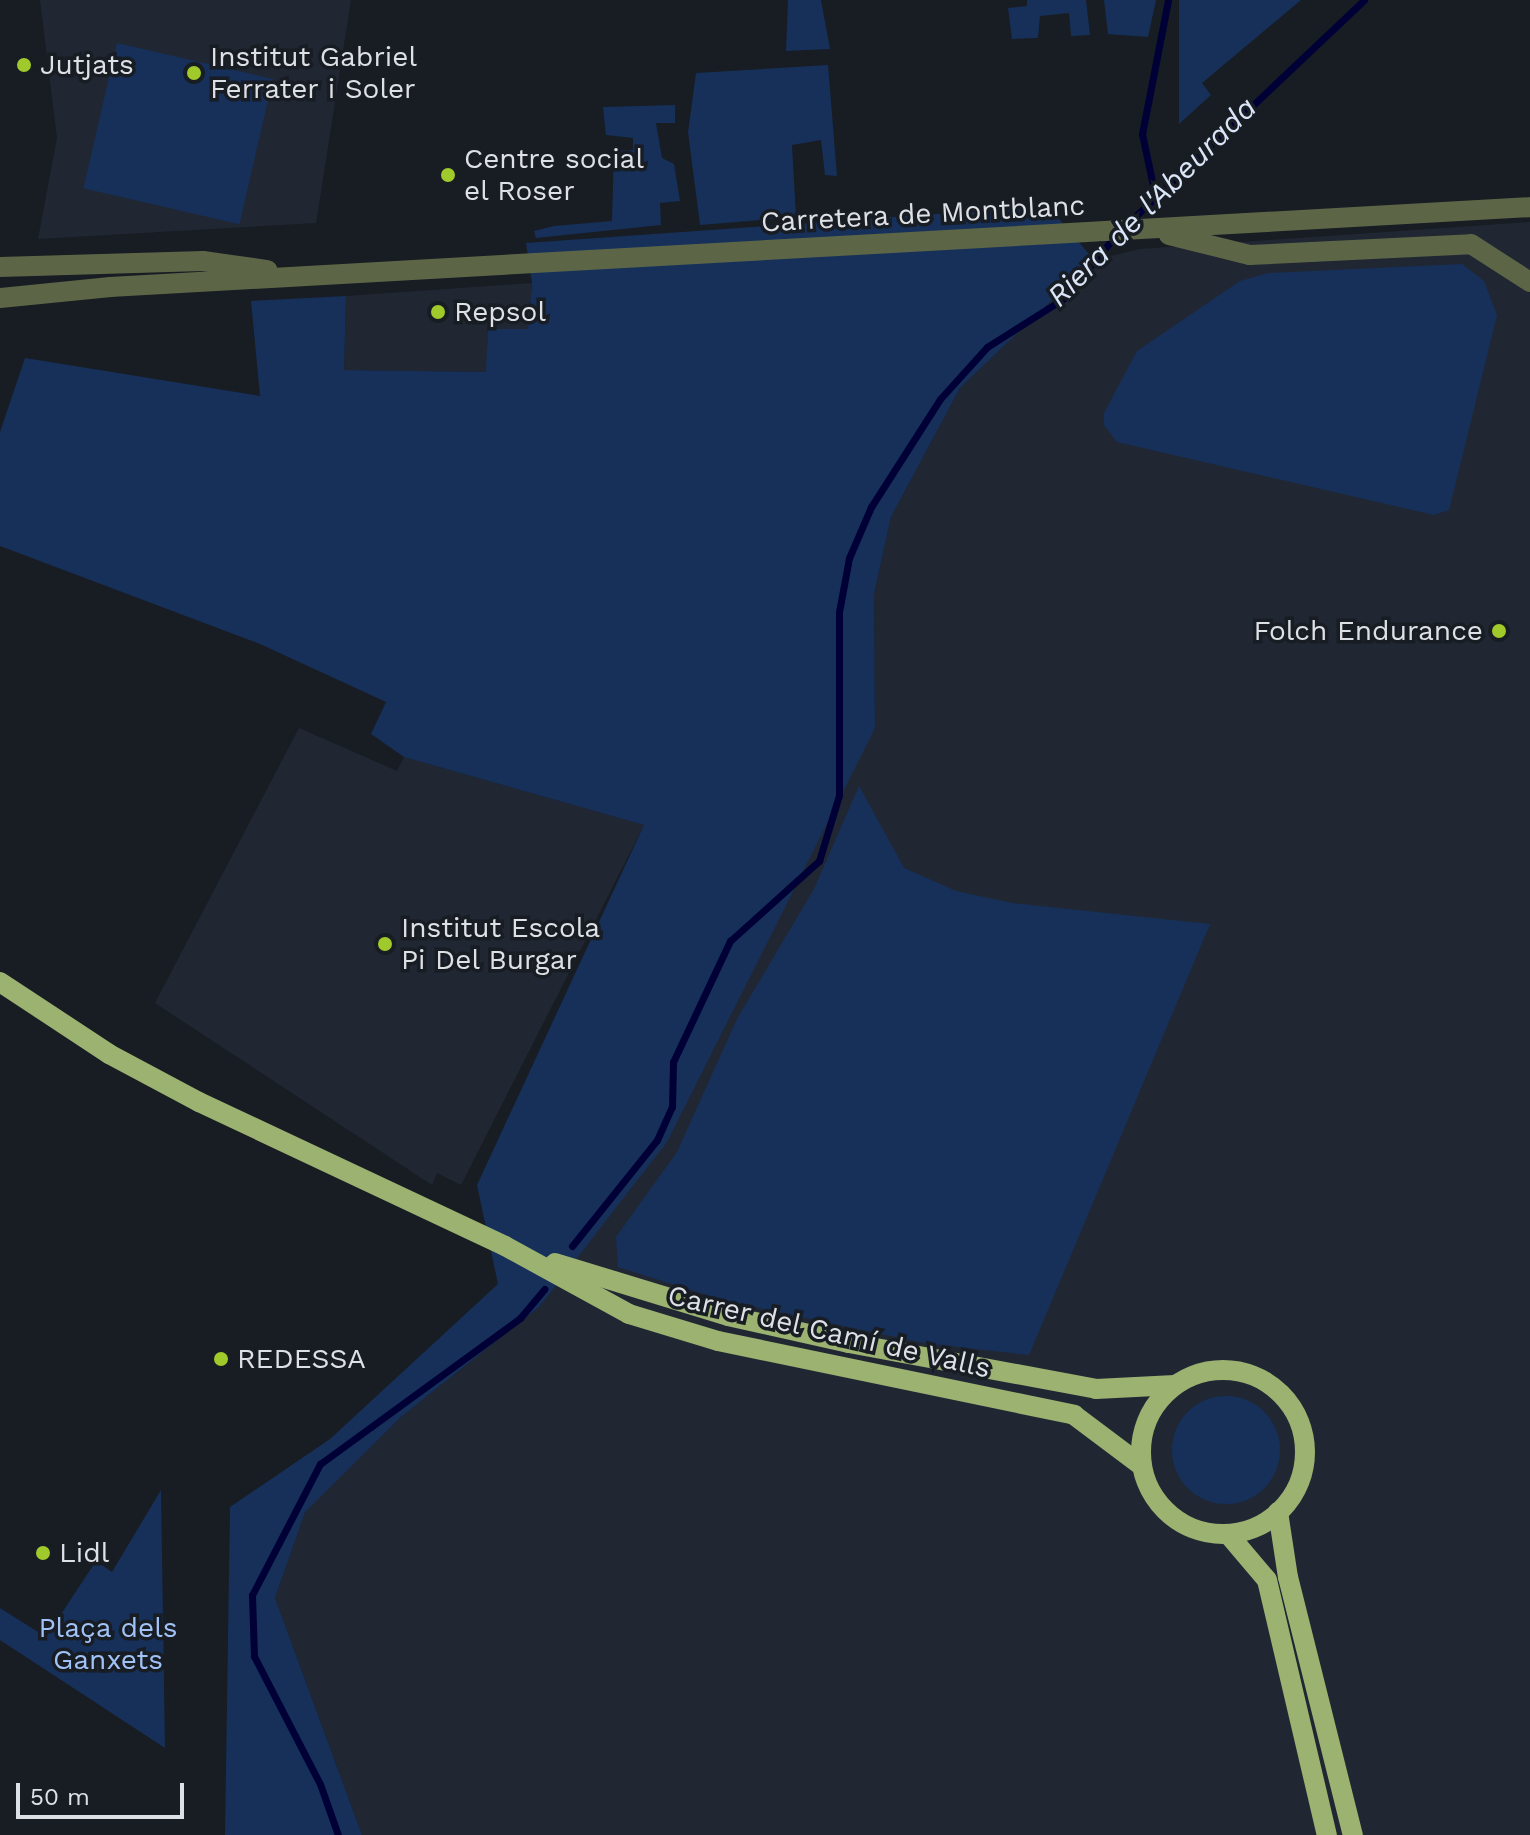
<!DOCTYPE html>
<meta charset="utf-8">
<style>
body{margin:0}
#map{position:relative;width:1530px;height:1835px;overflow:hidden;background:#181c23;font-family:"Work Sans",sans-serif}
div>[style]{position:absolute}
.built>*{inset:0;background:#202733}
.green>*{inset:0;background:#16305a;transform-origin:0 0}
.round{border-radius:50%}
.stream>*{height:7px;margin:-3.5px;padding:0 3.5px;transform-origin:3.5px;border-radius:3.5px;background:#000037}
.minor>*{height:20px;margin:-10px;padding:0 10px;transform-origin:10px;border-radius:10px;background:#5c6647}
.major>*{height:20px;margin:-10px;padding:0 10px;transform-origin:10px;border-radius:10px;background:#9cb271}
.major>.ring{margin:-10px;padding:0;box-sizing:content-box;background:none;border:20px solid #9cb271;border-radius:50%}
.dots>*{width:22px;height:22px;translate:-50% -50%;box-sizing:border-box;border:4px solid #181c23;border-radius:50%}
span{translate:-50% -50%;white-space:nowrap;text-align:center;line-height:1.15;-webkit-text-stroke:7px #181c23;paint-order:stroke}
.poi-label{font-size:28px;color:#dde1e6}
.left{translate:0 -50%;text-align:left}
.right{translate:-100% -50%;text-align:right}
.street-label{font-size:28px;color:#dde1e6}
.park-label{font-size:28px;color:#a1c2f7}
.water-label{font-size:30px;color:#dae5f7;font-style:italic}
.scale{position:absolute;left:16px;top:1783px;width:168px;height:36px;box-sizing:border-box;border:4px solid #dde1e6;border-top:0;padding-left:10px;font-size:24px;line-height:28px;white-space:nowrap;color:#dde1e6;-webkit-text-stroke:6px #181c23;paint-order:stroke}
</style>
<div id="map">
<div class="built">
<i style="clip-path:polygon(40px 0,351px 0,316px 223px,38px 239px,57px 138px)"></i>
<i style="clip-path:polygon(1530px 222px,1530px 1835px,362px 1835px,275px 1598px,305px 1511px,401px 1417px,539px 1307px,875px 728px,874px 594px,891px 517px,960px 388px,1094px 260px,1140px 249px)"></i>
<i style="clip-path:polygon(532px 283px,528px 329px,488px 329px,487px 372px,344px 370px,346px 296px)"></i>
<i style="clip-path:polygon(299px 728px,397px 771px,404px 757px,644px 825px,461px 1185px,437px 1173px,432px 1185px,155px 1003px)"></i>
</div>
<div class="green">
<i style="clip-path:polygon(788px 0,821px 0,830px 49px,786px 51px)"></i>
<i style="clip-path:polygon(1027px 0,1086px 0,1090px 35px,1071px 36px,1069px 13px,1040px 16px,1038px 38px,1012px 39px,1008px 8px,1027px 6px)"></i>
<i style="clip-path:polygon(1104px 0,1156px 0,1148px 37px,1108px 34px)"></i>
<i style="clip-path:polygon(1179px 0,1301px 0,1202px 83px,1211px 95px,1179px 124px)"></i>
<i style="left:117px;top:43px;width:160px;height:149px;rotate:13deg"></i>
<i style="clip-path:polygon(828px 65px,837px 176px,825px 175px,821px 140px,792px 145px,796px 217px,700px 225px,688px 132px,696px 73px)"></i>
<i style="clip-path:polygon(675px 105px,675px 123px,656px 123px,662px 158px,674px 164px,680px 201px,660px 203px,661px 225px,536px 238px,534px 231px,554px 226px,612px 221px,614px 151px,633px 150px,633px 138px,606px 135px,603px 107px)"></i>
<i style="clip-path:polygon(1048px 206px,1094px 260px,960px 388px,891px 517px,874px 594px,875px 728px,667px 1142px,539px 1307px,401px 1417px,305px 1512px,275px 1598px,362px 1835px,225px 1835px,230px 1507px,330px 1439px,498px 1284px,477px 1185px,644px 825px,404px 757px,371px 734px,386px 702px,260px 644px,0 546px,0 432px,25px 358px,260px 396px,251px 301px,346px 296px,344px 370px,486px 372px,488px 329px,528px 329px,532px 283px,526px 243px)"></i>
<i style="clip-path:polygon(1462px 264px,1484px 281px,1497px 315px,1449px 510px,1434px 515px,1117px 442px,1104px 425px,1104px 413px,1137px 351px,1240px 281px,1268px 273px)"></i>
<i style="clip-path:polygon(859px 786px,904px 868px,956px 891px,1012px 903px,1210px 924px,1029px 1355px,924px 1343px,726px 1301px,618px 1267px,616px 1237px,677px 1152px,737px 1019px,814px 889px)"></i>
<i class="round" style="left:1172px;top:1396px;width:108px;height:108px"></i>
<i style="clip-path:polygon(161px 1490px,165px 1748px,0 1640px,0 1608px,46px 1637px,96px 1561px,112px 1572px)"></i>
</div>
<div class="stream">
<i style="left:1155px;top:195px;width:62px;rotate:-102deg"></i>
<i style="left:1142px;top:134px;width:136px;rotate:-79deg"></i>
<i style="left:1125px;top:226px;width:329px;rotate:-43.4deg"></i>
<i style="left:572px;top:1246px;width:136px;rotate:-51.3deg"></i>
<i style="left:657px;top:1140px;width:36px;rotate:-66deg"></i>
<i style="left:672px;top:1107px;width:45px;rotate:-88.7deg"></i>
<i style="left:673px;top:1062px;width:134px;rotate:-64.8deg"></i>
<i style="left:730px;top:941px;width:120px;rotate:-42deg"></i>
<i style="left:819px;top:861px;width:69px;rotate:-73.1deg"></i>
<i style="left:839px;top:795px;width:183px;rotate:-90deg"></i>
<i style="left:839px;top:612px;width:55px;rotate:-79.5deg"></i>
<i style="left:849px;top:558px;width:56px;rotate:-66.7deg"></i>
<i style="left:871px;top:507px;width:128px;rotate:-57.4deg"></i>
<i style="left:940px;top:399px;width:70px;rotate:-47.9deg"></i>
<i style="left:987px;top:347px;width:90px;rotate:-32.3deg"></i>
<i style="left:1063px;top:299px;width:83px;rotate:-50.4deg"></i>
<i style="left:338px;top:1835px;width:54px;rotate:-109.4deg"></i>
<i style="left:320px;top:1784px;width:144px;rotate:-117.3deg"></i>
<i style="left:254px;top:1656px;width:61px;rotate:-91.9deg"></i>
<i style="left:252px;top:1595px;width:148px;rotate:-62.6deg"></i>
<i style="left:320px;top:1464px;width:248px;rotate:-36.1deg"></i>
<i style="left:520px;top:1318px;width:38px;rotate:-50deg"></i>
</div>
<div class="minor">
<i style="left:1169px;top:235px;width:83px;rotate:13.9deg"></i>
<i style="left:1250px;top:255px;width:221px;rotate:-2.8deg"></i>
<i style="left:1471px;top:244px;width:70px;rotate:32.8deg"></i>
<i style="left:0;top:267px;width:203px;rotate:-1.7deg"></i>
<i style="left:203px;top:261px;width:65px;rotate:8deg"></i>
<i style="left:0;top:298px;width:111px;rotate:-5.7deg"></i>
<i style="left:110px;top:287px;width:1422px;rotate:-3.22deg"></i>
</div>
<div class="major">
<i style="left:0;top:982px;width:131px;rotate:33.4deg"></i>
<i style="left:109px;top:1054px;width:102px;rotate:28.1deg"></i>
<i style="left:199px;top:1102px;width:338px;rotate:25.2deg"></i>
<i style="left:505px;top:1246px;width:141px;rotate:28.7deg"></i>
<i style="left:629px;top:1314px;width:93px;rotate:16.9deg"></i>
<i style="left:718px;top:1341px;width:364px;rotate:11.7deg"></i>
<i style="left:1074px;top:1415px;width:85px;rotate:36.9deg"></i>
<i style="left:555px;top:1263px;width:181px;rotate:17deg"></i>
<i style="left:728px;top:1316px;width:124px;rotate:12.6deg"></i>
<i style="left:849px;top:1343px;width:251px;rotate:10.5deg"></i>
<i style="left:1096px;top:1389px;width:79px;rotate:-2.9deg"></i>
<i class="ring" style="left:1141px;top:1370px;width:144px;height:144px"></i>
<i style="left:1278px;top:1512px;width:66px;rotate:81.3deg"></i>
<i style="left:1288px;top:1577px;width:266px;rotate:75.9deg"></i>
<i style="left:1228px;top:1534px;width:60px;rotate:49.7deg"></i>
<i style="left:1267px;top:1580px;width:262px;rotate:76.8deg"></i>
</div>
<div class="dots">
<i style="left:24px;top:65px;background:#a0c92b"></i>
<i style="left:194px;top:73px;background:#a0c92b"></i>
<i style="left:448px;top:175px;background:#a0c92b"></i>
<i style="left:438px;top:312px;background:#a0c92b"></i>
<i style="left:1499px;top:631px;background:#a0c92b"></i>
<i style="left:385px;top:944px;background:#a0c92b"></i>
<i style="left:221px;top:1359px;background:#a0c92b"></i>
<i style="left:43px;top:1553px;background:#a0c92b"></i>
</div>
<div class="poi-label">
<span class="left" style="left:210px;top:73px">Institut Gabriel<br>Ferrater i Soler</span>
<span class="left" style="left:40px;top:65px">Jutjats</span>
<span class="left" style="left:464px;top:175px">Centre social<br>el Roser</span>
<span class="left" style="left:454px;top:312px">Repsol</span>
<span class="right" style="left:1483px;top:631px">Folch Endurance</span>
<span class="left" style="left:401px;top:944px">Institut Escola<br>Pi Del Burgar</span>
<span class="left" style="left:237px;top:1359px">REDESSA</span>
<span class="left" style="left:59px;top:1553px">Lidl</span>
</div>
<div class="street-label">
<span style="left:923px;top:214px;rotate:-3deg">Carretera de Montblanc</span>
<span style="left:829px;top:1332px;rotate:13deg">Carrer del Camí de Valls</span>
</div>
<div class="park-label">
<span style="left:108px;top:1644px">Plaça dels<br>Ganxets</span>
</div>
<div class="water-label">
<span style="left:1152px;top:202px;rotate:-45deg">Riera de l'Abeurada</span>
</div>
<div class="scale">50 m</div>
</div>
